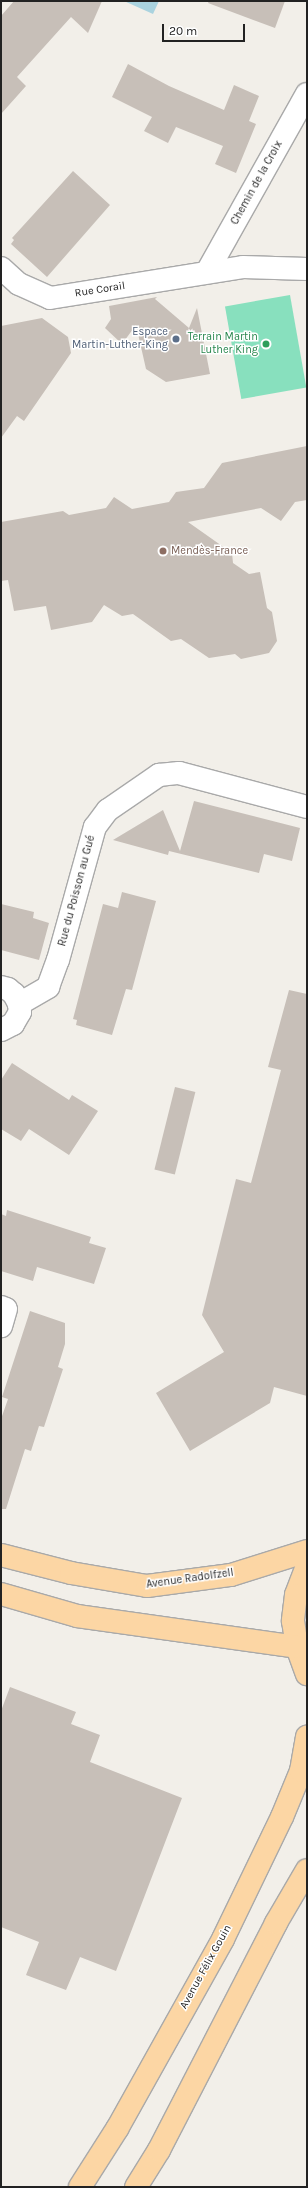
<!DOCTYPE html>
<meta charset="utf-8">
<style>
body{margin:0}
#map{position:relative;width:308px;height:2188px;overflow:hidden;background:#f2efe9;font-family:Karla,sans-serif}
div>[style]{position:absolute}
.pitch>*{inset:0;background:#88e0be;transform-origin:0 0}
.water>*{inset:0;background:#aad3df}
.building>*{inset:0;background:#c7bfb8;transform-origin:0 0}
.roads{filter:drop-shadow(1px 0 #a9a9a9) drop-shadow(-1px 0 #a9a9a9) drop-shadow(0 1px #a9a9a9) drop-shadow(0 -1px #a9a9a9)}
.minor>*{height:22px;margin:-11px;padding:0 11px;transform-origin:11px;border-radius:11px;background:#fff}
.major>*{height:22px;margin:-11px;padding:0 11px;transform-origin:11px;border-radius:11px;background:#fcd6a4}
.dots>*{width:11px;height:11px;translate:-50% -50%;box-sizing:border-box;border:2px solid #fff;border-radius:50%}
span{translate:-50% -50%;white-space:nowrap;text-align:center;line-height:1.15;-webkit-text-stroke:3px #fff;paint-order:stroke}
.street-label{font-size:11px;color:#222}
.service-label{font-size:11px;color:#4e5e75}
.right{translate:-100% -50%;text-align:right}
.leisure-label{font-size:11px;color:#27864d}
.education-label{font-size:11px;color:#785e54}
.left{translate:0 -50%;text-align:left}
.frame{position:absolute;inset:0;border:2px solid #222;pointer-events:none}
.scale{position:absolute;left:162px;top:24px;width:83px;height:18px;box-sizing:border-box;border:2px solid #222;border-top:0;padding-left:5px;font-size:12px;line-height:14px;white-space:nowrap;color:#222;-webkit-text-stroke:3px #fff;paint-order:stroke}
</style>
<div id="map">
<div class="pitch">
<i style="left:290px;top:295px;width:94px;height:66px;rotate:80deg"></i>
</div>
<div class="water">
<i style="clip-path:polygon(124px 1px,159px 1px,153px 14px)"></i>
</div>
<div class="building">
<i style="clip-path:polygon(14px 1px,102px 1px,88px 33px,71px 17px,17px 77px,26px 86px,1px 114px,1px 16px)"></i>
<i style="clip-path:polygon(209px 1px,285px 1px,275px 28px,208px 3px)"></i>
<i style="clip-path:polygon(128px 64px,169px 86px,224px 110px,234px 85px,259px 96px,249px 121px,256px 124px,236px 173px,215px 164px,223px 146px,176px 127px,168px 143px,144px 131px,152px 117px,112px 97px)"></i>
<i style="clip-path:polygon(73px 171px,110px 205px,47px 277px,11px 244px,14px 240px,12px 238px)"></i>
<i style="clip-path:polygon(157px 297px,155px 299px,189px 328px,197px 308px,210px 374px,166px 382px,146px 369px,136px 325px,122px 344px,105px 328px,111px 319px,109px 306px)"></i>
<i style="clip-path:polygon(42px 318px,68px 337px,71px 353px,24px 421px,17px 416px,1px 438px,1px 326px)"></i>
<i style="clip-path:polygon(307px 446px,307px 500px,295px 502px,281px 521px,261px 508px,188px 522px,232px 553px,233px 563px,249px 574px,260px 572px,267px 608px,272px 612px,277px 641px,269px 653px,241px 659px,235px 654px,209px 658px,181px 639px,171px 641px,133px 614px,122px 616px,104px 605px,92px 622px,51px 630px,46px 606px,14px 611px,8px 580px,1px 581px,1px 522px,63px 511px,69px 515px,106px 508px,114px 497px,132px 509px,169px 502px,176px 492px,204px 488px,222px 463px)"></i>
<i style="clip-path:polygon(194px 801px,300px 828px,292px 861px,264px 854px,259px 873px,169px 851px,168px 855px,113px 840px,163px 810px,180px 851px)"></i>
<i style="clip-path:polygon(122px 892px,156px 901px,132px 990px,126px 989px,112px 1035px,76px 1025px,77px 1020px,73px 1019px,103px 904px,118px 908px)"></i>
<i style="clip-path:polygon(1px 904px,34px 912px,33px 918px,49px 923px,39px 960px,1px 950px)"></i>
<i style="clip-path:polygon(289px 990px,307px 994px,307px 1396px,274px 1387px,270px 1403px,190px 1451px,156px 1393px,224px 1352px,202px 1315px,236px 1179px,251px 1183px,281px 1070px,268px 1067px)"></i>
<i style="clip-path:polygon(12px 1063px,69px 1100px,72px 1095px,98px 1111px,69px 1155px,29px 1129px,21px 1141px,1px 1129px,1px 1080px)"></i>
<i style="left:175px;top:1087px;width:21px;height:85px;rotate:14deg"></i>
<i style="clip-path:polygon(7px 1210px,91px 1237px,89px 1243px,106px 1248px,94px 1284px,37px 1267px,33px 1281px,1px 1271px,1px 1214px,6px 1216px)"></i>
<i style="clip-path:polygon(30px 1311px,65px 1323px,65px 1344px,58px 1367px,63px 1369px,44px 1427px,39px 1426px,31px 1451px,25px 1449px,6px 1509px,1px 1509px,1px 1419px,8px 1399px,2px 1397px)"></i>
<i style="clip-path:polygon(10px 1687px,76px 1712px,71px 1724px,100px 1735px,90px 1762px,182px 1798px,116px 1971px,80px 1957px,66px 1990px,26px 1975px,39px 1942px,1px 1927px,1px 1711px)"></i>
</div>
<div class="roads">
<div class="minor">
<i style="left:1px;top:268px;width:24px;rotate:42deg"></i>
<i style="left:19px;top:284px;width:34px;rotate:24deg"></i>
<i style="left:50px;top:298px;width:195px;rotate:-9.1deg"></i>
<i style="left:243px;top:267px;width:64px;rotate:1.8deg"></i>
<i style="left:207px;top:272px;width:204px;rotate:-60.7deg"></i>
<i style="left:1px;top:987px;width:7px;rotate:16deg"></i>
<i style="left:8px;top:989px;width:8px;rotate:40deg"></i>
<i style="left:14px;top:994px;width:11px;rotate:63deg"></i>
<i style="left:19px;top:1004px;width:8px;rotate:83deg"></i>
<i style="left:20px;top:1012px;width:14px;rotate:120deg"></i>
<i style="left:13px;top:1024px;width:13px;rotate:153deg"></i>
<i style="left:19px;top:1004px;width:34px;rotate:-30deg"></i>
<i style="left:48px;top:987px;width:29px;rotate:-70deg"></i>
<i style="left:58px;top:960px;width:138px;rotate:-74.5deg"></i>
<i style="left:95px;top:827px;width:21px;rotate:-53deg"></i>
<i style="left:108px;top:810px;width:62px;rotate:-34.5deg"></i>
<i style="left:159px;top:775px;width:20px;rotate:-6deg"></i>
<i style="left:179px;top:773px;width:132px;rotate:14.9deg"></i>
<i style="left:1px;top:1307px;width:5px;rotate:22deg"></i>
<i style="left:6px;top:1309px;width:18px;rotate:106deg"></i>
</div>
<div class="major">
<i style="left:1px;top:1555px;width:72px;rotate:14.4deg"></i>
<i style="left:71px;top:1573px;width:77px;rotate:9.7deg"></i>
<i style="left:147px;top:1586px;width:85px;rotate:-7.5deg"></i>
<i style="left:231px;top:1575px;width:80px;rotate:-17.5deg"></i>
<i style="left:307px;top:1566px;width:31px;rotate:111deg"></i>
<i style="left:296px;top:1595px;width:26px;rotate:97deg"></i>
<i style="left:293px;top:1621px;width:26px;rotate:81deg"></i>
<i style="left:297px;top:1647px;width:29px;rotate:70deg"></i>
<i style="left:1px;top:1594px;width:79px;rotate:16.1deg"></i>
<i style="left:77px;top:1616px;width:222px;rotate:8deg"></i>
<i style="left:80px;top:2187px;width:69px;rotate:-57.5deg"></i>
<i style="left:117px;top:2129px;width:218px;rotate:-60.8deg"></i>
<i style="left:223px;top:1939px;width:136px;rotate:-64.2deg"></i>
<i style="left:282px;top:1817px;width:50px;rotate:-67.6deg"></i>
<i style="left:301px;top:1771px;width:35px;rotate:-80deg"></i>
<i style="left:136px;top:2187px;width:44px;rotate:-58.1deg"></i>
<i style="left:159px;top:2150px;width:255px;rotate:-62.7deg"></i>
<i style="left:276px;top:1923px;width:61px;rotate:-59.7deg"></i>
</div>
</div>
<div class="dots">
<i style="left:176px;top:339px;background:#5c6f8a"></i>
<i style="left:266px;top:344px;background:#2e9e5b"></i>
<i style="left:163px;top:551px;background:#8d6e63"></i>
</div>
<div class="street-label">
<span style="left:257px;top:183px;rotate:-61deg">Chemin de la Croix</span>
<span style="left:100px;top:290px;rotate:-9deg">Rue Corail</span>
<span style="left:77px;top:891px;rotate:-75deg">Rue du Poisson au Gué</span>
<span style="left:190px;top:1579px;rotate:-8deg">Avenue Radolfzell</span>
<span style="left:206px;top:1967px;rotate:-61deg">Avenue Félix Gouin</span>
</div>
<div class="service-label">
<span class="right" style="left:168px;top:339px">Espace<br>Martin-Luther-King</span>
</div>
<div class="leisure-label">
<span class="right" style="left:258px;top:344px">Terrain Martin<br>Luther King</span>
</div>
<div class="education-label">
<span class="left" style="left:171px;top:551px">Mendès-France</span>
</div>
<div class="frame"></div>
<div class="scale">20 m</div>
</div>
